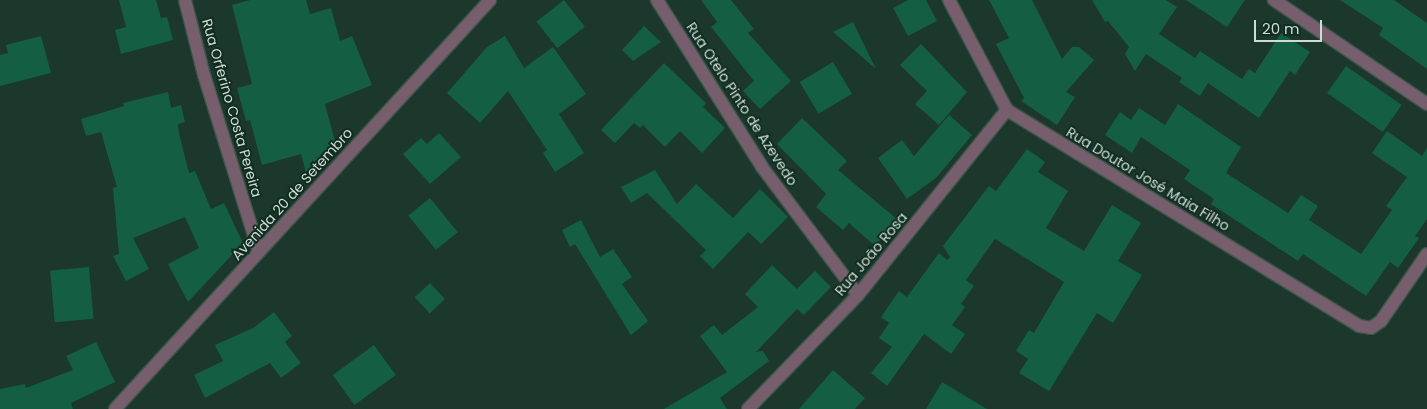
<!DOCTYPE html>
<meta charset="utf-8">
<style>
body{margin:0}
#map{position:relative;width:1427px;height:409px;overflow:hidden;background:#1c372b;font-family:Poppins,sans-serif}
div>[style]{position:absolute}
.building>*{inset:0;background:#145e44;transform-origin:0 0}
.roads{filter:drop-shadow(1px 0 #3c554a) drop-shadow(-1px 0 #3c554a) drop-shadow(0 1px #3c554a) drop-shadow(0 -1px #3c554a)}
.minor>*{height:12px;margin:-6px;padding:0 6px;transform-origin:6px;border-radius:6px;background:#765e6c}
.tertiary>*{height:12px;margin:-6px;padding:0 6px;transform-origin:6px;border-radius:6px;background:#765e6c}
span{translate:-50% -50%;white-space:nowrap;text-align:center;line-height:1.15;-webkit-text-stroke:4px #112d21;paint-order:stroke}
.street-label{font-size:14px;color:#cdddd5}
.scale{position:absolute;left:1254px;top:20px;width:68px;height:22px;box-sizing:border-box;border:2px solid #cdddd5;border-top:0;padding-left:6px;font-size:15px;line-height:18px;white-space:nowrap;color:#cdddd5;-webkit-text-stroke:4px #112d21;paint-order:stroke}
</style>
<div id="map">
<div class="building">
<i style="clip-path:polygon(119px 0,156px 0,161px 18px,167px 17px,173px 40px,121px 54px,115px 30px,126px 27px)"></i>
<i style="clip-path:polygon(250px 0,306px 0,310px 14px,331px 8px,340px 41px,352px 36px,372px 85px,325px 104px,336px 145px,306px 172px,301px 154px,262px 165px,250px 120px,246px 121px,237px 88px,252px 84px,232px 5px)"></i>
<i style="left:564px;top:0;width:34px;height:35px;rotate:52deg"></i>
<i style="clip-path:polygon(701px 0,731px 0,754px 29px,748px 33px,791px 81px,760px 109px,743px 91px,754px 81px,711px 27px,717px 22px)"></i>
<i style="clip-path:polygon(908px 0,926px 0,937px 21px,908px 36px,893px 8px)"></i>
<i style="clip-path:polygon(989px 0,1032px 0,1062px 59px,1072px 47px,1079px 47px,1094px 60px,1066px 92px,1075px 97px,1057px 125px,1021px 101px,1024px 98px,996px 44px,1009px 38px)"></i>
<i style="clip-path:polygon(1092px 0,1166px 0,1177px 7px,1159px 34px,1195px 58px,1200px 51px,1242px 79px,1249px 69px,1255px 73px,1281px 33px,1310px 52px,1295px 75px,1290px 71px,1259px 118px,1208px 83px,1200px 96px,1179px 82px,1182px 78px,1146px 54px,1135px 71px,1125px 54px,1129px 47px,1108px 21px,1105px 22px)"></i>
<i style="clip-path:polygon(1186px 0,1245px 0,1227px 27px)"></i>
<i style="clip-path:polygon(1340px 0,1394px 0,1427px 23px,1427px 69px,1379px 35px,1383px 28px)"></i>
<i style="clip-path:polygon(853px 22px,876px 69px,833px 32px)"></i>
<i style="clip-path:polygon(644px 26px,661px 42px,633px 61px,622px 50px)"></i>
<i style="clip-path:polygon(41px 36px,51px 73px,0 86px,0 55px,8px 53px,6px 45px)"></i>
<i style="clip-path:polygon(505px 36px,524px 68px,553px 47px,586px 94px,559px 114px,584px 153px,555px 172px,543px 153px,547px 150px,508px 91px,480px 123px,447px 93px,487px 47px)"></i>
<i style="clip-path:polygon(921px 44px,967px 92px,939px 125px,915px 104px,927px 91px,900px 65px)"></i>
<i style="left:833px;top:62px;width:37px;height:39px;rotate:59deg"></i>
<i style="clip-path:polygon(664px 63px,706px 103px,703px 107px,725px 128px,702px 153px,680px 131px,665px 147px,643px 125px,640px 128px,634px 123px,615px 143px,601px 130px)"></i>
<i style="left:1346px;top:66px;width:68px;height:33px;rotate:35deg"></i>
<i style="clip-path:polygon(168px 92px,171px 108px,181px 105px,185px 122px,178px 124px,179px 133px,189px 173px,195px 171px,211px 209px,224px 203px,243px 243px,188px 302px,168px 264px,199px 248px,185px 217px,133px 238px,149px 269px,126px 281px,113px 256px,119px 254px,113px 188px,117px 187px,101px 132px,86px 136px,81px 119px,124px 106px,123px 103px)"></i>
<i style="clip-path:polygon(1178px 104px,1241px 147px,1226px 173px,1288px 213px,1301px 195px,1318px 206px,1309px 220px,1361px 254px,1392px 210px,1386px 206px,1407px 177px,1372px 153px,1387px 131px,1422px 156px,1427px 148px,1427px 219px,1415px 236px,1419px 238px,1398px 268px,1390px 262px,1366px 296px,1303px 254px,1298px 261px,1211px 204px,1214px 199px,1184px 179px,1190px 170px,1141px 137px,1132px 153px,1105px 135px,1120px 112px,1131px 120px,1139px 108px,1165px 125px)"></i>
<i style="clip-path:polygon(949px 115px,972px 135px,937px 177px,907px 199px,878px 158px,902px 140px,914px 156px)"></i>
<i style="clip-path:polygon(802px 118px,847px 161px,838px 170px,898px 220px,875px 246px,849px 223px,843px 230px,816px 207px,826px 194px,777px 144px)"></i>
<i style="clip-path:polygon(439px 133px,461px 157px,430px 184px,403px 154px,421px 138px,427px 144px)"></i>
<i style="clip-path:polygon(1027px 149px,1045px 162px,1038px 172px,1068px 191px,1046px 228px,1084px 251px,1112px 205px,1141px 223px,1118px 261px,1142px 275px,1113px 323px,1097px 313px,1049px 391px,1019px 373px,1028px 359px,1016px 351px,1029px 330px,1034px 333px,1064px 282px,995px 239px,966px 280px,974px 286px,961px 304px,965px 307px,952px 325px,965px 334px,951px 354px,924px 334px,887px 386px,871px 373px,892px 347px,879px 338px,889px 323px,881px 317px,899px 291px,907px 297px,939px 253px,947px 260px,950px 257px,943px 246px,989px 186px,996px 191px)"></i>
<i style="clip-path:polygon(655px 170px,677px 204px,696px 184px,733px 218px,760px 189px,788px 217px,761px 244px,748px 232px,713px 269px,700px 256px,706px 250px,647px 193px,631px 203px,621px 187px)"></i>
<i style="left:430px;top:198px;width:44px;height:28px;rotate:51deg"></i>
<i style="clip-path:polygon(581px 220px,600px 257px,613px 249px,632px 277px,622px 284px,648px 321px,631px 335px,575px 244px,570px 247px,562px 230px)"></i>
<i style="clip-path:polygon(772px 265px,797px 289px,815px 271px,831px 287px,804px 315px,797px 309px,756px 352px,763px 351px,769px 361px,720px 398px,727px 409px,664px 409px,727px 372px,700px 336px,714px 325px,722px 335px,758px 307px,745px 294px)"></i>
<i style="left:89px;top:267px;width:52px;height:39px;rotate:85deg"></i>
<i style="left:430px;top:283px;width:22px;height:21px;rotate:47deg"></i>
<i style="clip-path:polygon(274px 312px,292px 336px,285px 342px,301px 363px,281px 378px,270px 363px,205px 398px,194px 375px,223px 361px,215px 345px,253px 328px)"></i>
<i style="clip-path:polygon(96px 342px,115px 382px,71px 403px,73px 409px,0 409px,0 389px,25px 384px,26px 388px,73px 370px,66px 356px)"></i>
<i style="left:374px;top:345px;width:37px;height:51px;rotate:54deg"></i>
<i style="clip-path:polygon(833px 370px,865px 398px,855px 409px,799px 409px)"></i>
<i style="clip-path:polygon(942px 382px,987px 409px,926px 409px)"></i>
</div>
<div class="roads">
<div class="minor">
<i style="left:185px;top:0;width:77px;rotate:75.8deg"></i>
<i style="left:204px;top:75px;width:185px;rotate:72.7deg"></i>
<i style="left:657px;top:0;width:197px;rotate:57.8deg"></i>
<i style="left:762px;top:167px;width:160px;rotate:53.1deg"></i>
<i style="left:949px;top:0;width:124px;rotate:62.2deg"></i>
<i style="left:1007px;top:110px;width:413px;rotate:31.5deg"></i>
<i style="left:1359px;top:326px;width:12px;rotate:9deg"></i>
<i style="left:1371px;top:328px;width:12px;rotate:-35deg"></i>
<i style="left:1381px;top:321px;width:81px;rotate:-55.5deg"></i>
<i style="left:1274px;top:0;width:185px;rotate:34.2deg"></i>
<i style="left:748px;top:409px;width:158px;rotate:-46deg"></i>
<i style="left:858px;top:295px;width:238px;rotate:-51.2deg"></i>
</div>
<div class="tertiary">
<i style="left:115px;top:409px;width:555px;rotate:-47.48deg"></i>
</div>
</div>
<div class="street-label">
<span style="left:742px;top:104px;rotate:57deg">Rua Otelo Pinto de Azevedo</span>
<span style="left:232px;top:108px;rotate:74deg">Rua Orferino Costa Pereira</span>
<span style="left:1148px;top:179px;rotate:31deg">Rua Doutor José Maia Filho</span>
<span style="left:292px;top:194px;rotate:-48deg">Avenida 20 de Setembro</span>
<span style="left:871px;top:254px;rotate:-50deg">Rua João Rosa</span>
</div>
<div class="scale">20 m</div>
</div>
